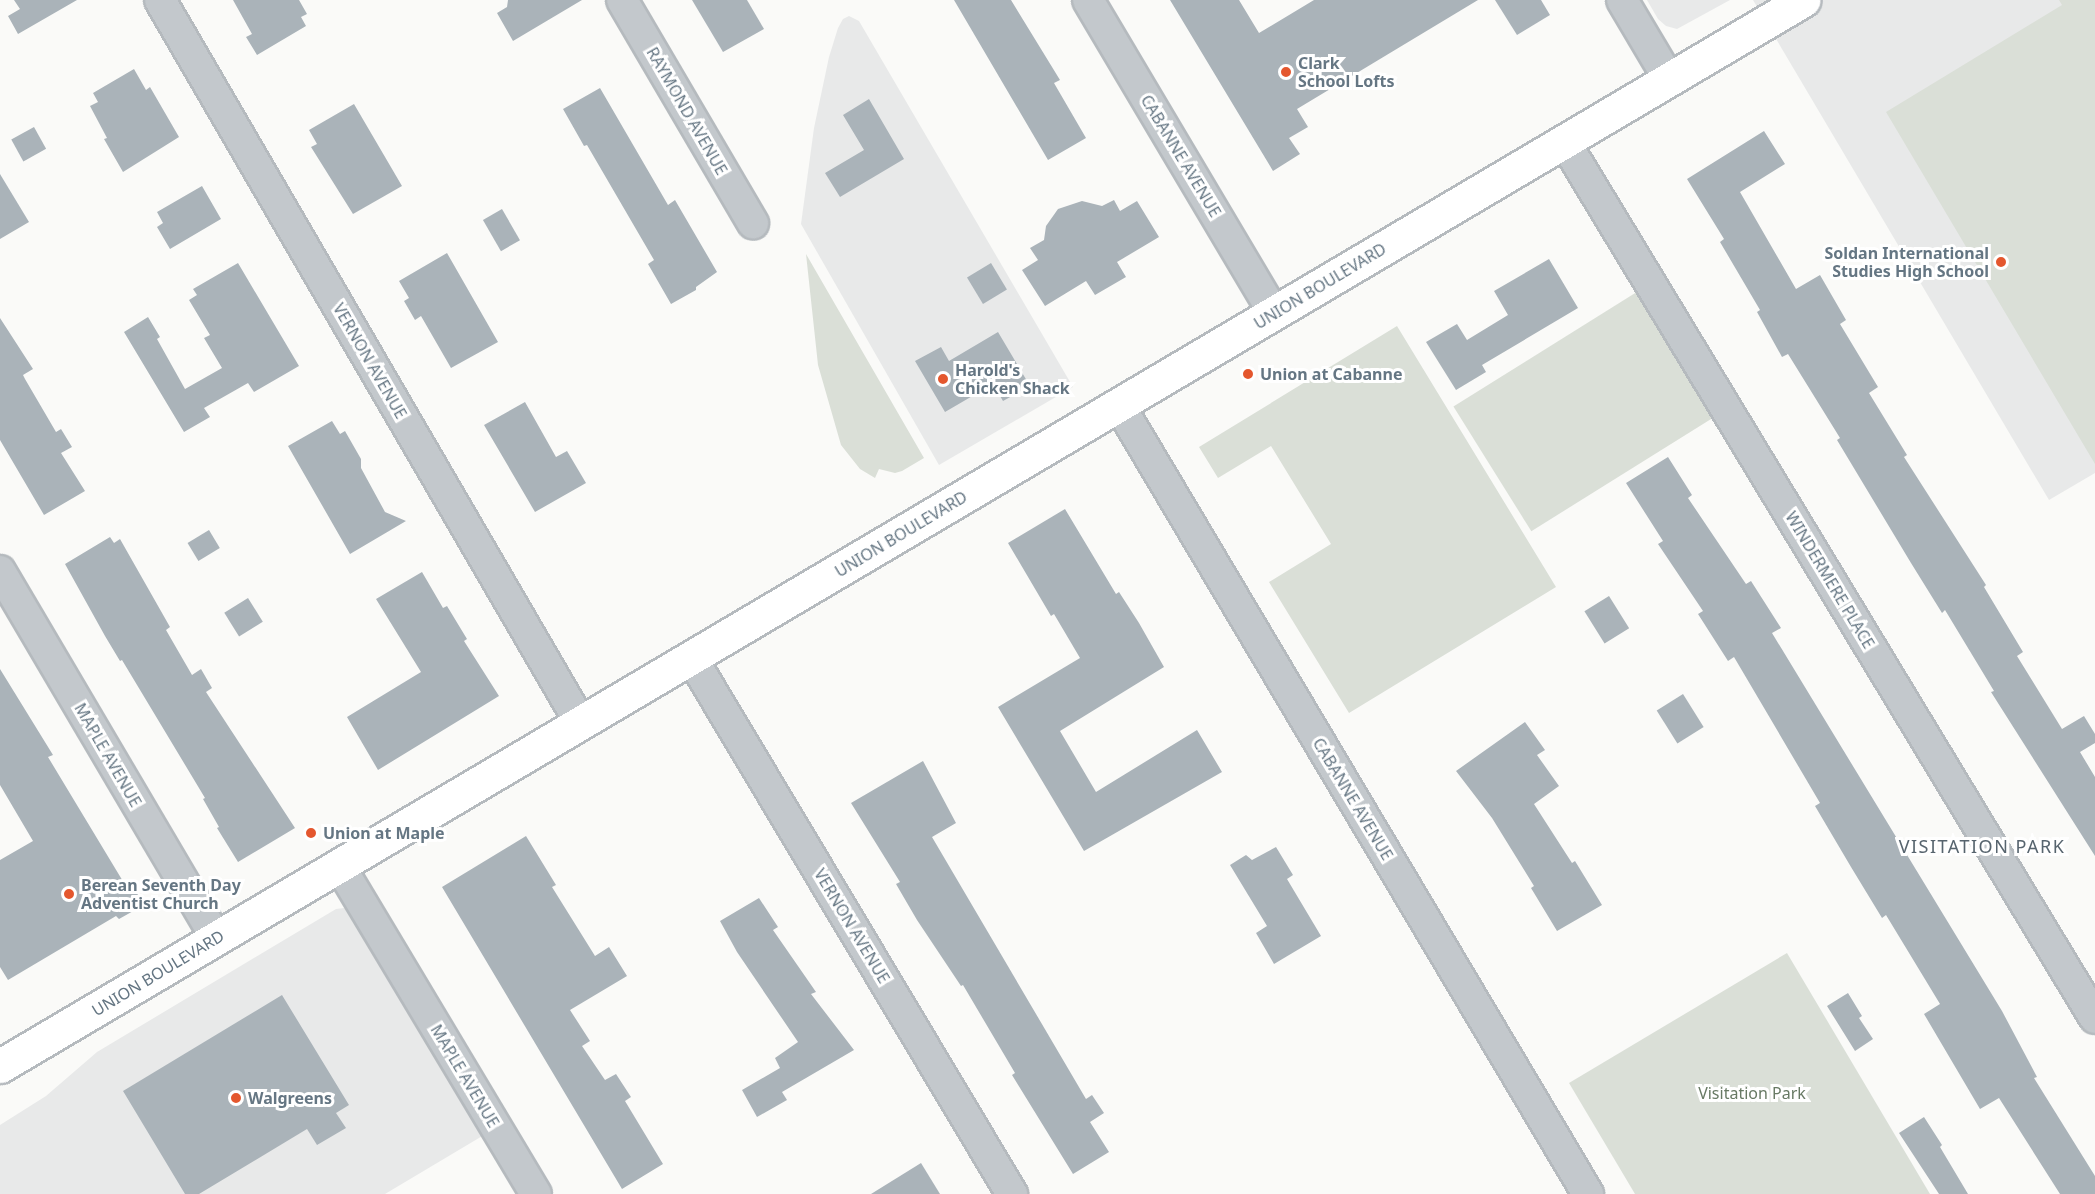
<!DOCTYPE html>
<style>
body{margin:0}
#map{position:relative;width:2095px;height:1194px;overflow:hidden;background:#fafaf8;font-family:"Noto Sans",sans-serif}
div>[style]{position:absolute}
.built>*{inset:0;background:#e8e9e9}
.green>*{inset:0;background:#dadfd7;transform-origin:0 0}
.building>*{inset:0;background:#aab3b9;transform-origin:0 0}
.roads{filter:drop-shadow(2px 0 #b5babe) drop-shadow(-2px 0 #b5babe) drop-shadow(0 2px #b5babe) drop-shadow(0 -2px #b5babe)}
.minor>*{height:30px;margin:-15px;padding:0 15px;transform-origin:15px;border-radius:15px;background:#c3c8cc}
.major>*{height:33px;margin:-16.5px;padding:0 16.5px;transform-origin:16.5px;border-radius:16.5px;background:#fff}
.dots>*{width:16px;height:16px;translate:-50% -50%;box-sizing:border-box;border:3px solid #fff;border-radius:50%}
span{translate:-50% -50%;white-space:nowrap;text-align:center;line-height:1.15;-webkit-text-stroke:6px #fff;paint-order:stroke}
.poi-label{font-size:16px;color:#657683;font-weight:700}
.left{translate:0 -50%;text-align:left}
.right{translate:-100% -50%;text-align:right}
.street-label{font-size:16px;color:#657683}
.park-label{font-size:16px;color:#687a64}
.neighbourhood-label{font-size:18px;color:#57646e;letter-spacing:1.5px}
</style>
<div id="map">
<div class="built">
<i style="clip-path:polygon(1647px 0,1730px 0,1677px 29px,1666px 26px,1658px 19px)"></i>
<i style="clip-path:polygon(1753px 0,2095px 0,2095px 473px,2049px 500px)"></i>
<i style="clip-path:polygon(849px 16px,859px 21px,1073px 387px,939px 465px,801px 224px,814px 128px,829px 57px,838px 28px,843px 19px)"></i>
<i style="clip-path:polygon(344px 908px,352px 912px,484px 1135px,385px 1194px,0 1194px,0 1125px,46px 1096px,97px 1052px,336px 909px)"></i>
</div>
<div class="green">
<i style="clip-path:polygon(2059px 0,2095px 0,2095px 464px,1886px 112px,2062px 5px)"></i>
<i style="clip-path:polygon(806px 254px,924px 458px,902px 471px,895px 473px,879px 469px,875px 478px,860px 469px,841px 445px,818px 365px)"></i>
<i style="left:1640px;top:290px;width:147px;height:220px;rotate:58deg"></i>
<i style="clip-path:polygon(1397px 326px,1556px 587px,1349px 713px,1269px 582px,1331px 544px,1271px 446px,1218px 478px,1199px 447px)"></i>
<i style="clip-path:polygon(1787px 953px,1930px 1194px,1635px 1194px,1569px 1083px)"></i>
</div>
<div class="building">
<i style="clip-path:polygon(14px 0,77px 0,18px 34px,8px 16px,20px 9px)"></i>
<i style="clip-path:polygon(233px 0,299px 0,307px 14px,301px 17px,306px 26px,257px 55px,246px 37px,252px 34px)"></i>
<i style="clip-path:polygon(508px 0,582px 0,513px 41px,497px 13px,507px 7px)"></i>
<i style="clip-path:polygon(692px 0,747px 0,764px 29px,723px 52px)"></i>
<i style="clip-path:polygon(954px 0,1011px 0,1060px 80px,1054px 83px,1086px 138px,1048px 160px)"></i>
<i style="clip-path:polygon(1170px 0,1239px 0,1259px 33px,1314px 0,1478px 0,1297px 109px,1308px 127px,1289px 138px,1300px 154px,1273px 171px)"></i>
<i style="clip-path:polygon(1495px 0,1541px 0,1550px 15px,1517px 35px)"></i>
<i style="clip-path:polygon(134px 69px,146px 90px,150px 87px,179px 137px,123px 172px,104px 139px,107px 138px,90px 106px,98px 102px,93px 93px)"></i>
<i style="clip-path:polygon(600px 88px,668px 205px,675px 200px,717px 272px,696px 287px,696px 290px,671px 304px,648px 264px,654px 260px,587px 145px,584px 146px,563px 109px)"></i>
<i style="clip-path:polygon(869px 99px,904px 159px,840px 197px,825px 173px,864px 150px,843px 115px)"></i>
<i style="clip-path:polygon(354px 104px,402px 186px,353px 214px,311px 147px,317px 144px,309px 130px)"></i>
<i style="left:34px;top:127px;width:25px;height:26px;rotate:61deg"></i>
<i style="clip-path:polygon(1764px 131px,1785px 164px,1740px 192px,1796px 289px,1820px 275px,1846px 320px,1840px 324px,1878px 387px,1869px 393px,1907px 455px,1904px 457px,1986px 585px,1984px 587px,2023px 652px,2017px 656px,2062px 729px,2084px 716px,2095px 734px,2095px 743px,2080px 752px,2095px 777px,2095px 856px,1991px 692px,1994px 691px,1945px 610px,1942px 613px,1911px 563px,1837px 440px,1840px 438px,1788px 354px,1782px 357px,1757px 312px,1760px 310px,1720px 242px,1724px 239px,1687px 179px)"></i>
<i style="clip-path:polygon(0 174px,29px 222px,0 239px)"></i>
<i style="clip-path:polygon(202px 186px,221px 219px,170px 249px,157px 227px,163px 223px,157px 212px)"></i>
<i style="clip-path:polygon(1114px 200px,1120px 211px,1137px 201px,1159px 237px,1117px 262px,1126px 277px,1095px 295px,1086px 281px,1045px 306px,1022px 270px,1038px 260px,1030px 248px,1044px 240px,1046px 226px,1058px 209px,1082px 201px,1102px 206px)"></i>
<i style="left:502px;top:209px;width:36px;height:22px;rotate:60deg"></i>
<i style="clip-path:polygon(447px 253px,498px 342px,451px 368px,421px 316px,415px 320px,404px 301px,409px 298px,399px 281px)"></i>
<i style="clip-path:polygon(1549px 259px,1578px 308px,1482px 365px,1486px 372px,1456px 390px,1426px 342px,1457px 324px,1467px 340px,1508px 315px,1494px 291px)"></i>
<i style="clip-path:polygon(238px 263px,299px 366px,254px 392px,248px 383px,204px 408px,210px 417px,184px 432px,124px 332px,148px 317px,160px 337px,157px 339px,185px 389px,222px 368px,204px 338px,210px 335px,189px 300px,197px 295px,193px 289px)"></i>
<i style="left:991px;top:263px;width:31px;height:28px;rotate:59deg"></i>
<i style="clip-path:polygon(0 318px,33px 369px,23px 375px,25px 379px,56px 432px,61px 429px,72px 447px,61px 453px,85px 491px,44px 515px,0 440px)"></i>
<i style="clip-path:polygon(998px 332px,1030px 386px,1003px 401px,993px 384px,945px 412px,915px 361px,941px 347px,949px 361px)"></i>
<i style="clip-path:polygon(525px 402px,556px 457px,567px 451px,586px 483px,535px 512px,484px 425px)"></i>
<i style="clip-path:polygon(332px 421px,340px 434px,345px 431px,361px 459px,361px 468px,385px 512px,406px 521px,350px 554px,288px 446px)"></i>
<i style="clip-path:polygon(1668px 457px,1692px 495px,1688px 498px,1746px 584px,1751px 581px,1781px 628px,1772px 633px,2002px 1011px,2037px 1077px,2034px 1078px,2095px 1176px,2095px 1194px,2060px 1194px,1999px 1098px,1980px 1109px,1924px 1014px,1940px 1004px,1886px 915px,1882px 918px,1851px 867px,1815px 806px,1820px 803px,1734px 657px,1728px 661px,1698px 614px,1703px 611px,1658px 544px,1663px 541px,1626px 483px)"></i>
<i style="clip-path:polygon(1065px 509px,1116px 594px,1119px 592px,1139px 623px,1164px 667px,1060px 731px,1096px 792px,1197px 730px,1222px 772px,1084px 851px,998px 707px,1080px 658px,1054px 614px,1051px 616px,1008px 543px)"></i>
<i style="left:209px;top:530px;width:21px;height:25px;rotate:59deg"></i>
<i style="clip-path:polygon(110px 537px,114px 543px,120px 539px,170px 627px,166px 630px,192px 675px,201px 669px,212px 688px,206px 692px,295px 828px,238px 862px,217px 828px,219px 827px,203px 799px,205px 798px,122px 660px,120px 661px,105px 636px,65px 564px)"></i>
<i style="clip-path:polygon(422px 572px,443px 608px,447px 606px,467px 639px,464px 641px,499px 696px,378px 770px,347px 717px,421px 672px,376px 599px)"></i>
<i style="left:1609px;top:596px;width:38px;height:29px;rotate:58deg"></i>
<i style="left:248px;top:598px;width:28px;height:28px;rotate:58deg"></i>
<i style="clip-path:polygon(0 669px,53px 755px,48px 757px,124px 883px,129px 880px,144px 905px,119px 919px,116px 916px,8px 980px,0 967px,0 860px,33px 841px,0 785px)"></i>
<i style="left:1683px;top:694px;width:39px;height:31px;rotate:58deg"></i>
<i style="clip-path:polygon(1525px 722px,1545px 750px,1537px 755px,1559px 786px,1534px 804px,1572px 863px,1575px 861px,1602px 905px,1557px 931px,1531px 888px,1534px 886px,1492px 818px,1456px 771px)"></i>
<i style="clip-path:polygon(923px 761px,956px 823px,932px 837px,1086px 1099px,1092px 1095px,1104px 1113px,1090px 1122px,1109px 1152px,1073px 1174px,1012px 1075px,1015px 1073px,963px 985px,961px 986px,917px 920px,896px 884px,900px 882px,851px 803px)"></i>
<i style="clip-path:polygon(526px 836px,556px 885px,552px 887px,595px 956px,609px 947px,627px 976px,570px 1010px,590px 1041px,582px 1046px,605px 1080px,616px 1074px,631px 1097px,625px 1101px,663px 1164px,622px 1189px,442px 887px)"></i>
<i style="clip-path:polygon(1276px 847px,1293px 875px,1287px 879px,1321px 936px,1274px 964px,1256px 933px,1267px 926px,1230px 865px,1246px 855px,1252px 860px)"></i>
<i style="clip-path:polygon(759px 898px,778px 927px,773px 930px,816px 992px,811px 994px,854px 1050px,782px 1092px,787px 1100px,757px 1117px,742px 1090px,780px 1068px,775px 1058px,798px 1042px,737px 952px,720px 921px)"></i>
<i style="clip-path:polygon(1848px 993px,1862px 1016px,1859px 1018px,1873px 1039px,1855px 1051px,1827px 1006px)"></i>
<i style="clip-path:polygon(282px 995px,349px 1105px,336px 1113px,346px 1128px,317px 1145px,307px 1129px,199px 1194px,185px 1194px,123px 1091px)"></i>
<i style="clip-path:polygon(1924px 1117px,1942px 1145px,1940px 1147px,1968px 1194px,1939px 1194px,1899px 1133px)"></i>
<i style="clip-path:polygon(921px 1163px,940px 1194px,871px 1194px)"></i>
</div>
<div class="roads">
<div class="minor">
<i style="left:160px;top:0;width:835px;rotate:59.81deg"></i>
<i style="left:622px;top:0;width:259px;rotate:59.6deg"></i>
<i style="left:1088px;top:0;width:364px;rotate:59.3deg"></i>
<i style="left:1622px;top:0;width:92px;rotate:59.3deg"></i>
<i style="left:1564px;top:141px;width:1025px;rotate:58.81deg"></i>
<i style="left:1119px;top:405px;width:918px;rotate:59.27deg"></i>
<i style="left:0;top:571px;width:426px;rotate:59.5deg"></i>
<i style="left:691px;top:657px;width:626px;rotate:59.13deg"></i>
<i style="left:339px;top:865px;width:383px;rotate:59.1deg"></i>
</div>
<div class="major">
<i style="left:0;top:1066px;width:2095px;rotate:-30.59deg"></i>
</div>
</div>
<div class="dots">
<i style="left:1286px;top:72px;background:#e4572e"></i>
<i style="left:2001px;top:262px;background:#e4572e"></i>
<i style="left:1248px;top:374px;background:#e4572e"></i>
<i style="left:943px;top:379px;background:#e4572e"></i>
<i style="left:311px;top:833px;background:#e4572e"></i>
<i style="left:69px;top:894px;background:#e4572e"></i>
<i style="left:236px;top:1098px;background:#e4572e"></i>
</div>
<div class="poi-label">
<span class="left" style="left:1298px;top:72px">Clark<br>School Lofts</span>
<span class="right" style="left:1989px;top:262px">Soldan International<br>Studies High School</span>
<span class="left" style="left:955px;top:379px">Harold's<br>Chicken Shack</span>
<span class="left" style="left:1260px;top:374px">Union at Cabanne</span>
<span class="left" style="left:323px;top:833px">Union at Maple</span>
<span class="left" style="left:81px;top:894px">Berean Seventh Day<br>Adventist Church</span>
<span class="left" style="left:248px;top:1098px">Walgreens</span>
</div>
<div class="street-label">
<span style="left:687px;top:111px;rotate:60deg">RAYMOND AVENUE</span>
<span style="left:1181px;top:156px;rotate:59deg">CABANNE AVENUE</span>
<span style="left:1320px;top:286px;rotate:-31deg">UNION BOULEVARD</span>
<span style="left:370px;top:361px;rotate:60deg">VERNON AVENUE</span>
<span style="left:901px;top:534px;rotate:-31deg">UNION BOULEVARD</span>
<span style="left:1830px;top:580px;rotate:59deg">WINDERMERE PLACE</span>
<span style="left:108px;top:755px;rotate:60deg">MAPLE AVENUE</span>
<span style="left:1353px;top:799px;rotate:59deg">CABANNE AVENUE</span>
<span style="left:852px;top:926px;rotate:59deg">VERNON AVENUE</span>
<span style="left:158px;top:973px;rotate:-31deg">UNION BOULEVARD</span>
<span style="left:465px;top:1076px;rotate:59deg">MAPLE AVENUE</span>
</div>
<div class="park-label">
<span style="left:1752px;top:1093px">Visitation Park</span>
</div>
<div class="neighbourhood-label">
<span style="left:1982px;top:846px">VISITATION PARK</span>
</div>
</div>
